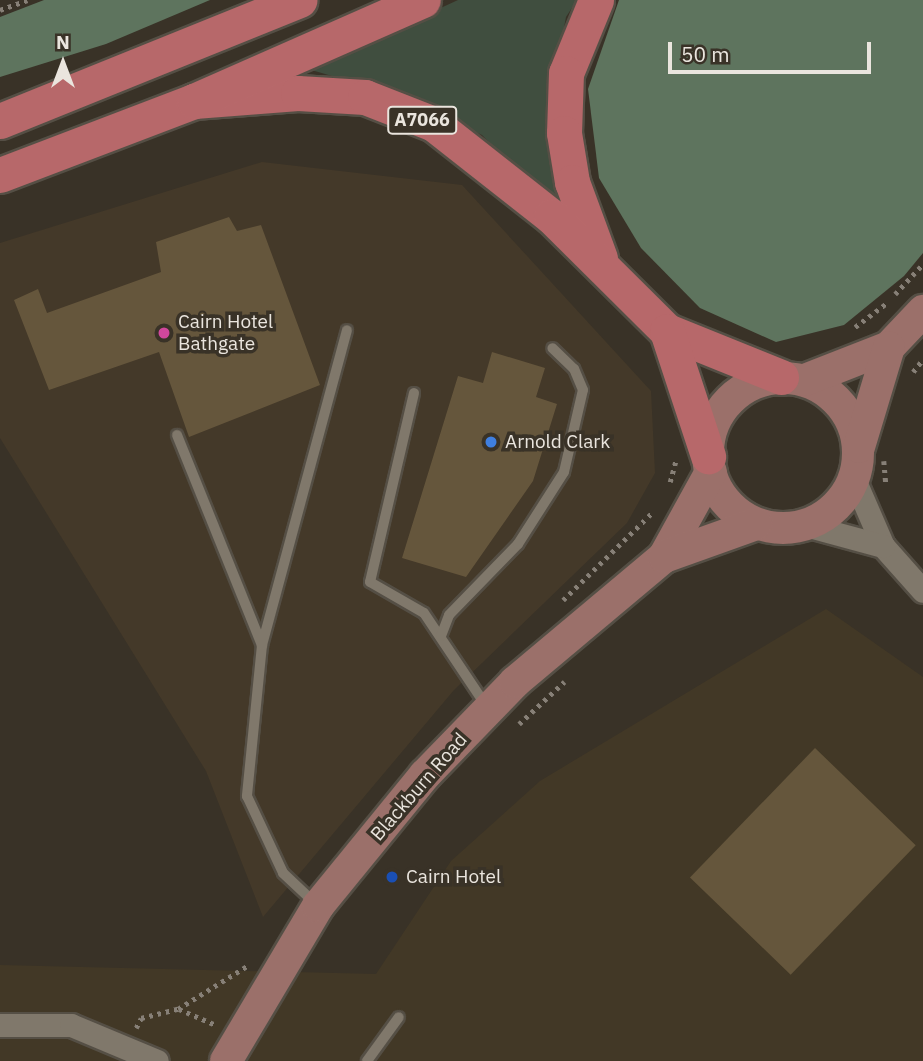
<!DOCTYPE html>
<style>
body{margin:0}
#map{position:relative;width:923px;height:1061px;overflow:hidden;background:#393227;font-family:"IBM Plex Sans",sans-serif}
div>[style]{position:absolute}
.commercial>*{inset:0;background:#443929}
.built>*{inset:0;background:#423826}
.green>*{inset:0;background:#404e3f}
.forest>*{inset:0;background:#5e745e}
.building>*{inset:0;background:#65563c;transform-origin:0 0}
.path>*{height:4.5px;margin-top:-2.25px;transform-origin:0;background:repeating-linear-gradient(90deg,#878077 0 3.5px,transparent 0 8.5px)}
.roads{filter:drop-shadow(2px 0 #554f45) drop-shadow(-2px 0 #554f45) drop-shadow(0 2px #554f45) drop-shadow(0 -2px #554f45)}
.service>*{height:10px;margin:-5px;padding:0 5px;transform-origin:5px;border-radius:5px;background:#80786b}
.minor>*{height:23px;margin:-11.5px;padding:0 11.5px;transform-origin:11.5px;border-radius:11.5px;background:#80786b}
.secondary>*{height:32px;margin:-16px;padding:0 16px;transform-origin:16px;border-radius:16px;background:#9b706a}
.secondary>.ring{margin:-16px;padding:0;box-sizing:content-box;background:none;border:32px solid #9b706a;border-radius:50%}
.primary>*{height:35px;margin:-17.5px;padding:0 17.5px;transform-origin:17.5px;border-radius:17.5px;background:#b7686a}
.dots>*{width:19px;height:19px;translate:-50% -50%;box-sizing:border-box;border:4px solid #393227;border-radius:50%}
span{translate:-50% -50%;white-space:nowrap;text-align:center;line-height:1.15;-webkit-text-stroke:7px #393227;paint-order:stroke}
.shield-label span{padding:2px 5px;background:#393227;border:2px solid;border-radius:5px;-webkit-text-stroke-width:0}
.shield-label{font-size:18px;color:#eae5de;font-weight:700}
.poi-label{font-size:19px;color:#eae5de}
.left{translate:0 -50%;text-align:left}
.street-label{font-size:19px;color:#eae5de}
.north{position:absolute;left:28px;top:28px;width:70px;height:70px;-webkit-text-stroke:5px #393227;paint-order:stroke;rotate:0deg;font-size:19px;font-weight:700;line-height:28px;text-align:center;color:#eae5de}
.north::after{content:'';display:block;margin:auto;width:24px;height:32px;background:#eae5de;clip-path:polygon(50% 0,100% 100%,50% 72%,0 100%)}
.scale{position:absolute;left:668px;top:42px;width:203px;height:32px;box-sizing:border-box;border:4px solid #eae5de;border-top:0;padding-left:9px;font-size:21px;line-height:24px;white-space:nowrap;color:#eae5de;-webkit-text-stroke:5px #393227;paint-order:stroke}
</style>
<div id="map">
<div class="commercial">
<i style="clip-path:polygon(262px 162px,462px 185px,651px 391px,655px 473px,627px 523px,454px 690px,263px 917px,206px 771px,0 438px,0 243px)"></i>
</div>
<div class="built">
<i style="clip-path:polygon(826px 609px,923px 677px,923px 1061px,0 1061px,0 965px,376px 974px,451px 861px,540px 781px)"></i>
</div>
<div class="green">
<i style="clip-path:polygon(458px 0,577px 0,566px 17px,547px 118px,559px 214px,482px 135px,390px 93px,308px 69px)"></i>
</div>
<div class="forest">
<i style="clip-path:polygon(44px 0,210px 0,106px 44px,0 77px,0 17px)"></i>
<i style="clip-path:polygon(619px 0,923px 0,923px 253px,904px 276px,844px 325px,776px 342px,700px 308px,641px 248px,599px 178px,588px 89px)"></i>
</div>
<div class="building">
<i style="clip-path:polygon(229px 217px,237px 231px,261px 225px,320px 385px,189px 437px,159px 352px,49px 390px,14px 300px,38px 289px,47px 313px,161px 272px,156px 242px)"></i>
<i style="clip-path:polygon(492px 352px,545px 368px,536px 397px,557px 404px,533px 481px,466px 577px,402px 558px,458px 376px,483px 383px)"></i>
<i style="left:815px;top:748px;width:140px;height:180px;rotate:44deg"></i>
</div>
<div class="path">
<i style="left:0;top:10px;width:29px;rotate:-20deg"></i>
<i style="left:895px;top:294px;width:41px;rotate:-47deg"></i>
<i style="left:855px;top:327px;width:40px;rotate:-37deg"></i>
<i style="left:913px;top:372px;width:16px;rotate:-52deg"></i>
<i style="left:884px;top:461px;width:23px;rotate:85deg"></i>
<i style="left:670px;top:482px;width:23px;rotate:-75deg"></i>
<i style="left:563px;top:600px;width:127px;rotate:-44.4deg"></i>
<i style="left:519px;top:724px;width:62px;rotate:-43deg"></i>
<i style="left:179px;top:1009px;width:40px;rotate:23.4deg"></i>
<i style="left:136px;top:1028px;width:11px;rotate:-63deg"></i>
<i style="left:141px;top:1018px;width:38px;rotate:-14deg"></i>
<i style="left:178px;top:1009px;width:81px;rotate:-31.9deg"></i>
</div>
<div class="roads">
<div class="service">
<i style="left:414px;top:393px;width:194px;rotate:103.1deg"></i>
<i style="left:370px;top:582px;width:62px;rotate:29.9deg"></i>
<i style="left:424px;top:613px;width:113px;rotate:56.2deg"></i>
<i style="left:177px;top:435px;width:227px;rotate:68deg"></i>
<i style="left:262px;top:645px;width:152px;rotate:95.7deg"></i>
<i style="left:247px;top:796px;width:85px;rotate:64.9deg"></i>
<i style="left:283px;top:873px;width:45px;rotate:43.2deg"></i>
<i style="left:441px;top:636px;width:22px;rotate:-69deg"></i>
<i style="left:449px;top:615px;width:99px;rotate:-45.8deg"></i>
<i style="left:518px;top:544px;width:85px;rotate:-57.4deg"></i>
<i style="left:564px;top:472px;width:84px;rotate:-77deg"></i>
<i style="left:583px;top:390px;width:23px;rotate:-113deg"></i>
<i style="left:574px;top:369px;width:30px;rotate:-136deg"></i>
<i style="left:262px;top:645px;width:326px;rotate:-74.9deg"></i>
<i style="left:367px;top:1061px;width:54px;rotate:-54deg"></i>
</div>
<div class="minor">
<i style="left:854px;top:479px;width:73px;rotate:66.6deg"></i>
<i style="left:883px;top:546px;width:60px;rotate:48.4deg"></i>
<i style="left:805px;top:525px;width:81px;rotate:15.1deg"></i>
<i style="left:0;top:1025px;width:71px"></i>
<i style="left:71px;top:1025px;width:93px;rotate:22.7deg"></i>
</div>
<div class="secondary">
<i class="ring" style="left:708px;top:378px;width:118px;height:118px"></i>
<i style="left:805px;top:380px;width:90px;rotate:-21.4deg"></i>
<i style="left:889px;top:347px;width:50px;rotate:-46.6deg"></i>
<i style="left:859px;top:447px;width:104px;rotate:-73.3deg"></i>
<i style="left:664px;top:557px;width:97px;rotate:-61.1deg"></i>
<i style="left:226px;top:1061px;width:180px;rotate:-59.3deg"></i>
<i style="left:318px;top:906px;width:169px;rotate:-50.8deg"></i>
<i style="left:425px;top:775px;width:129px;rotate:-45.9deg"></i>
<i style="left:515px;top:682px;width:194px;rotate:-40deg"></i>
<i style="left:664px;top:557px;width:98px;rotate:-19.7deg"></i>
</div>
<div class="primary">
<i style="left:596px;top:0;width:79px;rotate:112.3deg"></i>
<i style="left:566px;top:73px;width:60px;rotate:91.9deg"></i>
<i style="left:564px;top:133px;width:50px;rotate:80.7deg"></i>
<i style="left:572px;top:182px;width:81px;rotate:69.8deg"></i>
<i style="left:194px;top:101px;width:104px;rotate:-4.4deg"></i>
<i style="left:298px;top:93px;width:67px;rotate:3.4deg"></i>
<i style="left:365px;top:97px;width:74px;rotate:21.4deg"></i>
<i style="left:434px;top:124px;width:149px;rotate:38.2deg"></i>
<i style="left:551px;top:216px;width:163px;rotate:44.8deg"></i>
<i style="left:667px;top:331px;width:123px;rotate:22deg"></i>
<i style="left:0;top:121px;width:323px;rotate:-22deg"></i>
<i style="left:0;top:175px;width:208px;rotate:-20.9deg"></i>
<i style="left:194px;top:101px;width:250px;rotate:-23.8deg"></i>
<i style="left:667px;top:331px;width:132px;rotate:71.8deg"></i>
</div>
</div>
<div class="dots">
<i style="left:164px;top:333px;background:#d1479c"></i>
<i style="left:491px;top:442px;background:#3f7fe0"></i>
<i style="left:392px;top:877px;background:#1a4fb4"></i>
</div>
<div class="shield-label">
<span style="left:422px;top:120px">A7066</span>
</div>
<div class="poi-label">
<span class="left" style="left:178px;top:333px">Cairn Hotel<br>Bathgate</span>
<span class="left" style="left:505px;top:442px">Arnold Clark</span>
<span class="left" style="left:406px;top:877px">Cairn Hotel</span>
</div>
<div class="street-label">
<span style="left:419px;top:787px;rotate:-49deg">Blackburn Road</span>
</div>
<div class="north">N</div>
<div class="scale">50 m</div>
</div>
